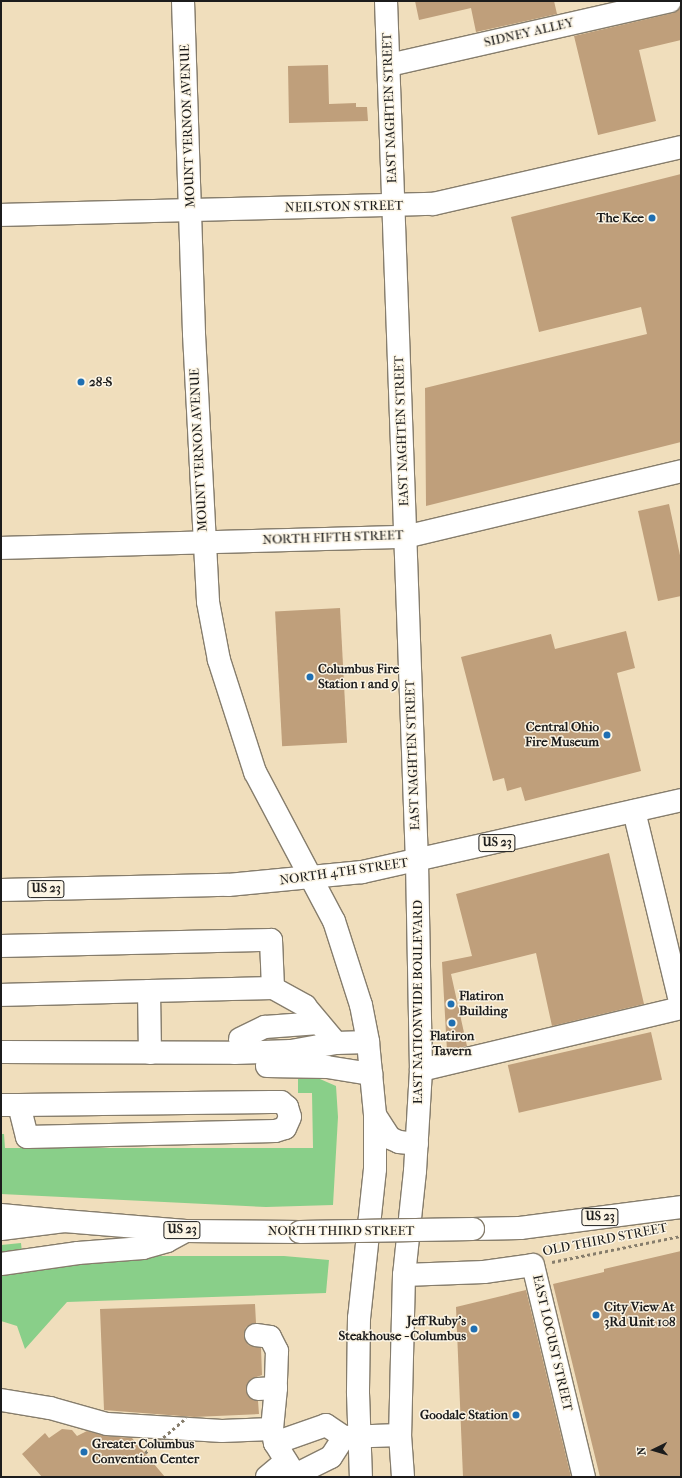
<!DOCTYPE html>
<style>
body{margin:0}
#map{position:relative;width:682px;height:1478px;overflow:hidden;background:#f0debc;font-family:"IM FELL French Canon",serif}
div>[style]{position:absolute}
.green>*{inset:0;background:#89cf89;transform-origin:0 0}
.building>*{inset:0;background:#bf9f7b;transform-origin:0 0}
.path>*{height:2.5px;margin-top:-1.25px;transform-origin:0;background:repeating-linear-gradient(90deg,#867d6c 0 3px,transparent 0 6px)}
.roads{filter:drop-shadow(1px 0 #867d6c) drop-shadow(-1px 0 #867d6c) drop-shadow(0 1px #867d6c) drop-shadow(0 -1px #867d6c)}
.minor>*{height:22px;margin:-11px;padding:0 11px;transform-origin:11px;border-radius:11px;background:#fff}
.major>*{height:22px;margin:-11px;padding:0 11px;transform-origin:11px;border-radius:11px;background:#fff}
.highway>*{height:22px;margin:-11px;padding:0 11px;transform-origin:11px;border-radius:11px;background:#fff}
.path-bridge>*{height:2.5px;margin-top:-1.25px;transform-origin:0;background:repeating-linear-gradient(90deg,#867d6c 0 3px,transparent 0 6px)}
.bridges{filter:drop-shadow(1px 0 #867d6c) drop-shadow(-1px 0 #867d6c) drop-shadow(0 1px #867d6c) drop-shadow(0 -1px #867d6c)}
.major-bridge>*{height:22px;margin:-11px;padding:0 11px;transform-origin:11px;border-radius:11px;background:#fff}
.dots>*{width:11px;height:11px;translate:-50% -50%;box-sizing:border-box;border:2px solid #fcf5e5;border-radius:50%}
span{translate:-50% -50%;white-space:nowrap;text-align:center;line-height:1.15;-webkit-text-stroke:3px #fcf5e5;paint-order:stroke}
.shield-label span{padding:1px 3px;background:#fcf5e5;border:1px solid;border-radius:3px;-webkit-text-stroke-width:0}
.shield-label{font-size:12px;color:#1c1c1c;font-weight:700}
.street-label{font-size:13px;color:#1c1c1c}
.poi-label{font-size:13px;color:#1c1c1c;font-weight:700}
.right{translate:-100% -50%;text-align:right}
.left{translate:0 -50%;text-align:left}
.frame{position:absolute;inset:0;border:2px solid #1c1c1c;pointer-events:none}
.north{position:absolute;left:634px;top:1430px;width:40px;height:40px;-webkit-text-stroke:3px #fcf5e5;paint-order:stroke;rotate:265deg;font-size:11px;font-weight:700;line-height:16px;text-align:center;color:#1c1c1c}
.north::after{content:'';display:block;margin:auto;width:14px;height:18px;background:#1c1c1c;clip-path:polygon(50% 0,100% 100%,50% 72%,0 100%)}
</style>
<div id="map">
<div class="green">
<i style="clip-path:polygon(298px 1079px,320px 1079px,336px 1086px,338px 1117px,333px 1205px,266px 1207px,1px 1194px,1px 1134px,4px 1134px,5px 1148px,313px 1148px,312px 1093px,298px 1093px)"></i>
<i style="left:21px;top:1243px;width:9px;height:20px;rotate:84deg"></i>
<i style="clip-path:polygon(155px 1256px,284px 1256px,329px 1260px,326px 1293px,67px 1302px,25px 1349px,17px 1326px,1px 1321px,1px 1274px,71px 1263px)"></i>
</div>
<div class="building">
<i style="clip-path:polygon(415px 1px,554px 1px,557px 14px,476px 32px,471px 8px,419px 20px)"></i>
<i style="clip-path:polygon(681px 8px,681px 40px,639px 50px,656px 121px,598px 135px,574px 36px,673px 13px)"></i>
<i style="clip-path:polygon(328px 65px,329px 104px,356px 103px,356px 107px,367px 107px,368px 121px,289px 123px,288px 66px)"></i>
<i style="clip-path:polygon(681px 174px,681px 442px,426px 506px,425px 388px,647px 334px,641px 307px,539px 332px,511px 217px)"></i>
<i style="clip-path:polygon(669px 504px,681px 560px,681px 596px,658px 601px,638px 511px)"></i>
<i style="left:340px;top:608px;width:135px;height:65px;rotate:87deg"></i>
<i style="clip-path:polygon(626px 631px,635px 668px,617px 673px,641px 771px,525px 801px,521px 787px,507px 791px,504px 778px,493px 781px,461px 657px,551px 634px,555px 649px)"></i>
<i style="clip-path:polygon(609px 853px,644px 1004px,552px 1026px,536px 953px,451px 974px,467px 1046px,447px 1051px,442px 962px,472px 956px,456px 894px)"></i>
<i style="left:651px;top:1032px;width:49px;height:147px;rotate:77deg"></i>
<i style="clip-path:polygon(681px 1251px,681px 1477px,600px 1477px,553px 1284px,604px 1272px,604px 1269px)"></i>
<i style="clip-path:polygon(526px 1290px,571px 1477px,463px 1477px,456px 1307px)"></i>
<i style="clip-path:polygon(255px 1304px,256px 1323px,246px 1327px,244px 1334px,248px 1345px,261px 1348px,262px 1375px,251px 1379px,246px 1389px,248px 1396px,258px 1401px,259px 1414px,194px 1417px,104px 1410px,100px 1309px)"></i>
<i style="clip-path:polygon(62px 1429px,72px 1430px,77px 1436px,87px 1431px,106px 1436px,132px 1438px,165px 1477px,42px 1477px,22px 1454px,45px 1433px,49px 1438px)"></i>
</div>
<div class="path">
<i style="left:552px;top:1262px;width:132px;rotate:-11.4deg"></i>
</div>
<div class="roads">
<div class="minor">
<i style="left:389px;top:65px;width:288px;rotate:-12.8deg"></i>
<i style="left:1px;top:215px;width:432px;rotate:-1.5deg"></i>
<i style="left:433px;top:204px;width:254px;rotate:-12.9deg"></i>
<i style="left:1px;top:548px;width:404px;rotate:-1.6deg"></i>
<i style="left:405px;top:537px;width:284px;rotate:-13.4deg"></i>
<i style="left:634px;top:811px;width:201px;rotate:76.4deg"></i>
<i style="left:1px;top:946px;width:270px;rotate:-1.3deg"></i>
<i style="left:271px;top:940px;width:48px;rotate:87.6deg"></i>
<i style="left:273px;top:988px;width:124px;rotate:178.6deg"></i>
<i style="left:149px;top:991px;width:62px;rotate:89.1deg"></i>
<i style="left:273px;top:988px;width:37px;rotate:29deg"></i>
<i style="left:305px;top:1006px;width:48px;rotate:50deg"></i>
<i style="left:1px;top:995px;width:148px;rotate:-1.5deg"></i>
<i style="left:240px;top:1039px;width:28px;rotate:-26deg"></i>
<i style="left:265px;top:1027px;width:54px;rotate:-4.2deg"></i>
<i style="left:1px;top:1052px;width:233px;rotate:0.2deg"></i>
<i style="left:234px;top:1053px;width:57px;rotate:-2deg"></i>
<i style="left:291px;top:1051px;width:46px;rotate:-10.1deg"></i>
<i style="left:336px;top:1043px;width:32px;rotate:-2deg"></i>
<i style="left:267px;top:1066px;width:60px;rotate:1deg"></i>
<i style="left:327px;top:1067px;width:45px;rotate:9deg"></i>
<i style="left:421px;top:1070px;width:267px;rotate:-13.4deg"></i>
<i style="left:1px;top:1105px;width:18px"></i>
<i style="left:19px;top:1105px;width:252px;rotate:-0.7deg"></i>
<i style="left:271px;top:1102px;width:10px"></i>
<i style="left:281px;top:1102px;width:8px;rotate:40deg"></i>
<i style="left:287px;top:1107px;width:10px;rotate:73deg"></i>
<i style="left:290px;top:1117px;width:12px;rotate:114deg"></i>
<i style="left:285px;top:1128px;width:10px;rotate:163deg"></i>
<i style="left:275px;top:1131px;width:248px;rotate:178.6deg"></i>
<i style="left:27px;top:1137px;width:33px;rotate:-104deg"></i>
<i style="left:1px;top:1264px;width:78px;rotate:-8.1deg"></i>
<i style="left:78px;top:1253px;width:65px;rotate:-4.4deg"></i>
<i style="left:143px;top:1248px;width:25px;rotate:-16deg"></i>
<i style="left:167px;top:1241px;width:21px;rotate:-28deg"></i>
<i style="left:404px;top:1275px;width:80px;rotate:-2.1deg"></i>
<i style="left:484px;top:1272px;width:49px;rotate:-8.1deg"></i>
<i style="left:533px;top:1265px;width:218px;rotate:76.5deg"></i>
<i style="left:256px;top:1335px;width:14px;rotate:8deg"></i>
<i style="left:270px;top:1337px;width:16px;rotate:63deg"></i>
<i style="left:277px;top:1351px;width:37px;rotate:92deg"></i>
<i style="left:258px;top:1389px;width:18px;rotate:-3deg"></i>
<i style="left:276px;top:1388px;width:41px;rotate:95.6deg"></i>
<i style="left:272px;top:1429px;width:14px;rotate:78deg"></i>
<i style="left:275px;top:1443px;width:40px;rotate:58deg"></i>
<i style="left:1px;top:1400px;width:50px;rotate:9.3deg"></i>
<i style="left:50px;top:1408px;width:59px;rotate:15.7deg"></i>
<i style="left:107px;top:1424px;width:115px;rotate:3.5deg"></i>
<i style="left:222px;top:1431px;width:50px;rotate:-2.3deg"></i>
<i style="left:275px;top:1443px;width:54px;rotate:-19.4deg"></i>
<i style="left:326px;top:1425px;width:22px;rotate:34deg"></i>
<i style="left:344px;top:1437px;width:56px;rotate:-2deg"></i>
<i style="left:295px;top:1475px;width:40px;rotate:-26.6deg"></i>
<i style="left:331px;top:1457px;width:24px;rotate:-57deg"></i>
<i style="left:267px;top:1477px;width:23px;rotate:-40deg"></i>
</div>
<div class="major">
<i style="left:183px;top:1px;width:333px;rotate:88.1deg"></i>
<i style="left:194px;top:334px;width:268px;rotate:87deg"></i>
<i style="left:208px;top:602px;width:59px;rotate:79.3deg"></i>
<i style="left:219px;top:660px;width:118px;rotate:72.2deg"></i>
<i style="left:255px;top:772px;width:169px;rotate:62.1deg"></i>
<i style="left:334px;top:921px;width:88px;rotate:72.2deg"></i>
<i style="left:361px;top:1005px;width:38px;rotate:79deg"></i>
<i style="left:368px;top:1042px;width:73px;rotate:84.5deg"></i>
<i style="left:375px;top:1115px;width:54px;rotate:90deg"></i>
<i style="left:375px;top:1169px;width:150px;rotate:96.1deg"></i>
<i style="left:359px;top:1318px;width:75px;rotate:90.8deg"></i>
<i style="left:358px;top:1393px;width:84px;rotate:88deg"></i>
<i style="left:386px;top:1px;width:862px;rotate:87.94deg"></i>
<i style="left:417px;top:862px;width:208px;rotate:88.9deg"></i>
<i style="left:421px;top:1070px;width:101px;rotate:93.4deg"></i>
<i style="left:415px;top:1171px;width:105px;rotate:96deg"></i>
<i style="left:404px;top:1275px;width:160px;rotate:91.4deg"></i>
<i style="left:400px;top:1435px;width:42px;rotate:85.9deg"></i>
<i style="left:1px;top:890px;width:227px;rotate:-1.3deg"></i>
<i style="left:228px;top:885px;width:135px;rotate:-5.5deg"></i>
<i style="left:362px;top:872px;width:327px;rotate:-12.7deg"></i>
<i style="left:375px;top:1115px;width:27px;rotate:57deg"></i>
<i style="left:390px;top:1138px;width:10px;rotate:24deg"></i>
<i style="left:399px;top:1142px;width:18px;rotate:6deg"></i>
<i style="left:1px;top:1229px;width:64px;rotate:-7.2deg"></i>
<i style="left:64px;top:1221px;width:122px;rotate:4.7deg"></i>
<i style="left:186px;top:1231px;width:114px;rotate:0.5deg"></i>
<i style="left:473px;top:1229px;width:47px;rotate:-1.2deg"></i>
<i style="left:520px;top:1228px;width:162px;rotate:-7.4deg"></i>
</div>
<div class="highway">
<i style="left:1px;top:1215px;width:63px;rotate:5.4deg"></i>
</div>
</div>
<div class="path-bridge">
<i style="left:145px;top:1453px;width:54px;rotate:-40.5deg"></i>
</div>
<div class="bridges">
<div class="major-bridge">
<i style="left:300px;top:1232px;width:173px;rotate:-1deg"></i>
</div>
</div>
<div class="dots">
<i style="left:652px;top:218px;background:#1f6fb2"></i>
<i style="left:81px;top:382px;background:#1f6fb2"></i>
<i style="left:310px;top:677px;background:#1f6fb2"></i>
<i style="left:607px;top:735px;background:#1f6fb2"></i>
<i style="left:451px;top:1004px;background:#1f6fb2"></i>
<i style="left:452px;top:1023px;background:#1f6fb2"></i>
<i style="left:596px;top:1315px;background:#1f6fb2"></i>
<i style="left:474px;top:1329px;background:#1f6fb2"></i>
<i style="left:516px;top:1415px;background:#1f6fb2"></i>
<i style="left:84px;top:1452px;background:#1f6fb2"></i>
</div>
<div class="shield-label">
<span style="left:497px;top:843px">US 23</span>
<span style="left:46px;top:889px">US 23</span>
<span style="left:600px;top:1217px">US 23</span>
<span style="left:182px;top:1230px">US 23</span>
</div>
<div class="street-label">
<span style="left:529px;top:33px;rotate:-13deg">SIDNEY ALLEY</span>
<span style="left:390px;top:108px;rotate:-92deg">EAST NAGHTEN STREET</span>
<span style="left:188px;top:126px;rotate:-92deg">MOUNT VERNON AVENUE</span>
<span style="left:344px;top:207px;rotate:-1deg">NEILSTON STREET</span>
<span style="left:402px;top:431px;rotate:-92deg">EAST NAGHTEN STREET</span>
<span style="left:199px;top:450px;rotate:-93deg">MOUNT VERNON AVENUE</span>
<span style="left:333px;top:538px;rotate:-2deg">NORTH FIFTH STREET</span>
<span style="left:413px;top:755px;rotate:-92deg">EAST NAGHTEN STREET</span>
<span style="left:344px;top:872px;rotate:-8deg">NORTH 4TH STREET</span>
<span style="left:418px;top:1002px;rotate:-90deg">EAST NATIONWIDE BOULEVARD</span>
<span style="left:341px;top:1231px">NORTH THIRD STREET</span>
<span style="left:605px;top:1240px;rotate:-11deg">OLD THIRD STREET</span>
<span style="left:552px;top:1343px;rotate:77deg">EAST LOCUST STREET</span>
</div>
<div class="poi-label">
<span class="right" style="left:644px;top:218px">The Kee</span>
<span class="left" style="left:89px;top:382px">28-S</span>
<span class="left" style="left:318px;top:677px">Columbus Fire<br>Station 1 and 9</span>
<span class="right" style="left:599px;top:735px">Central Ohio<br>Fire Museum</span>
<span class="left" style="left:459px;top:1004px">Flatiron<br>Building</span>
<span style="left:452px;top:1044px">Flatiron<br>Tavern</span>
<span class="left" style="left:604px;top:1315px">City View At<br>3Rd Unit 108</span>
<span class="right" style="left:466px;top:1329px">Jeff Ruby's<br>Steakhouse - Columbus</span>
<span class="right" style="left:508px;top:1415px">Goodale Station</span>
<span class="left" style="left:92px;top:1452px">Greater Columbus<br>Convention Center</span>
</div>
<div class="frame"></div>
<div class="north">N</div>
</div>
